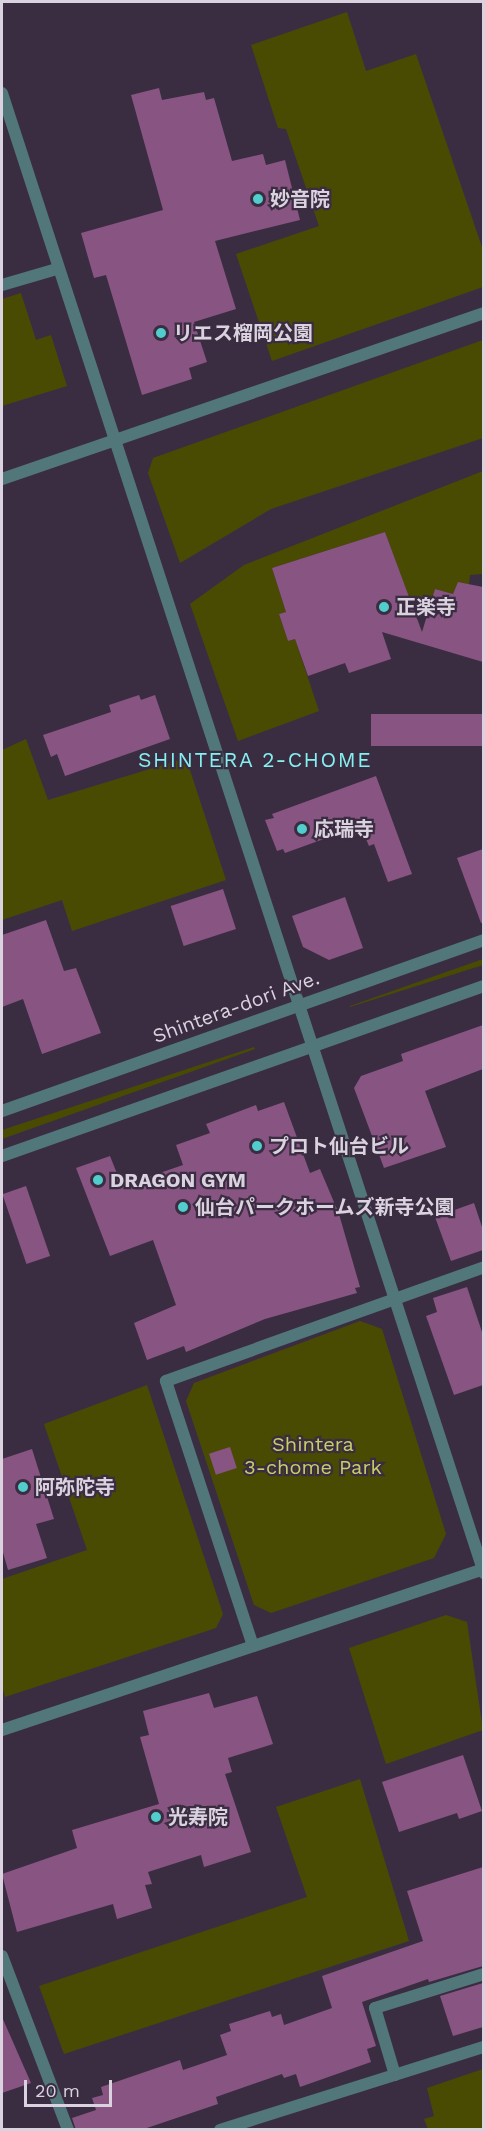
<!DOCTYPE html>
<meta charset="utf-8">
<style>
body{margin:0}
#map{position:relative;width:485px;height:2131px;overflow:hidden;background:#3a2d42;font-family:"Work Sans","Noto Sans JP",sans-serif}
div>[style]{position:absolute}
.green>*{inset:0;background:#4a4b03}
.building>*{inset:0;background:#885482;transform-origin:0 0}
.service>*{height:12px;margin:-6px;padding:0 6px;transform-origin:6px;border-radius:6px;background:#52777b}
.minor>*{height:12px;margin:-6px;padding:0 6px;transform-origin:6px;border-radius:6px;background:#52777b}
.tertiary>*{height:12px;margin:-6px;padding:0 6px;transform-origin:6px;border-radius:6px;background:#52777b}
.dots>*{width:16px;height:16px;translate:-50% -50%;box-sizing:border-box;border:3px solid #3a2d42;border-radius:50%}
span{translate:-50% -50%;white-space:nowrap;text-align:center;line-height:1.15;-webkit-text-stroke:4.5px #3a2d42;paint-order:stroke}
.poi-label{font-size:20px;color:#dad2df;font-weight:700}
.left{translate:0 -50%;text-align:left}
.street-label{font-size:20px;color:#dad2df}
.park-label{font-size:20px;color:#c9cd69}
.neighbourhood-label{font-size:21px;color:#84f0f0;letter-spacing:1.5px}
.frame{position:absolute;inset:0;border:3px solid #dad2df;pointer-events:none}
.scale{position:absolute;left:24px;top:2080px;width:88px;height:27px;box-sizing:border-box;border:3px solid #dad2df;border-top:0;padding-left:8px;font-size:18px;line-height:21px;white-space:nowrap;color:#dad2df;-webkit-text-stroke:4px #3a2d42;paint-order:stroke}
</style>
<div id="map">
<div class="green">
<i style="clip-path:polygon(347px 12px,366px 71px,416px 54px,483px 250px,483px 287px,272px 361px,236px 254px,319px 226px,286px 129px,278px 128px,251px 45px)"></i>
<i style="clip-path:polygon(21px 293px,36px 340px,51px 335px,67px 386px,2px 406px,2px 299px)"></i>
<i style="clip-path:polygon(483px 340px,483px 438px,271px 509px,180px 563px,148px 473px,153px 458px)"></i>
<i style="clip-path:polygon(483px 471px,483px 574px,470px 575px,469px 584px,458px 583px,453px 594px,435px 589px,431px 603px,408px 595px,385px 532px,272px 568px,286px 612px,279px 614px,288px 641px,295px 639px,319px 711px,238px 741px,190px 604px,244px 565px)"></i>
<i style="clip-path:polygon(26px 739px,48px 800px,186px 758px,226px 880px,72px 931px,62px 900px,2px 920px,2px 750px)"></i>
<i style="clip-path:polygon(483px 959px,483px 965px,350px 1007px,350px 1006px)"></i>
<i style="clip-path:polygon(254px 1047px,255px 1049px,2px 1139px,2px 1130px)"></i>
<i style="clip-path:polygon(360px 1321px,382px 1329px,446px 1534px,434px 1558px,271px 1613px,254px 1605px,186px 1401px,194px 1383px)"></i>
<i style="clip-path:polygon(147px 1385px,223px 1614px,216px 1628px,5px 1697px,2px 1686px,2px 1579px,87px 1550px,44px 1424px)"></i>
<i style="clip-path:polygon(446px 1615px,467px 1622px,483px 1730px,386px 1764px,349px 1648px)"></i>
<i style="clip-path:polygon(360px 1779px,409px 1941px,64px 2054px,39px 1986px,307px 1897px,276px 1807px)"></i>
<i style="clip-path:polygon(483px 2069px,483px 2129px,428px 2129px,424px 2119px,434px 2116px,427px 2088px)"></i>
</div>
<div class="building">
<i style="clip-path:polygon(159px 88px,162px 100px,204px 92px,206px 100px,214px 98px,232px 161px,263px 154px,266px 165px,285px 160px,300px 220px,215px 241px,236px 309px,194px 322px,207px 362px,189px 368px,192px 379px,142px 395px,106px 275px,94px 278px,81px 233px,163px 210px,131px 95px)"></i>
<i style="clip-path:polygon(385px 532px,422px 632px,435px 589px,453px 594px,458px 582px,483px 587px,483px 662px,382px 632px,391px 659px,349px 673px,345px 663px,308px 676px,295px 639px,288px 641px,279px 614px,286px 612px,272px 568px)"></i>
<i style="clip-path:polygon(139px 695px,141px 700px,155px 695px,170px 739px,65px 776px,57px 754px,51px 757px,43px 735px,111px 712px,109px 705px)"></i>
<i style="left:483px;top:714px;width:32px;height:112px;rotate:90deg"></i>
<i style="clip-path:polygon(376px 776px,412px 874px,388px 882px,374px 844px,369px 846px,363px 832px,349px 837px,346px 831px,285px 853px,283px 849px,277px 851px,265px 820px,274px 818px,272px 814px)"></i>
<i style="clip-path:polygon(483px 849px,483px 923px,481px 923px,457px 858px)"></i>
<i style="left:223px;top:889px;width:42px;height:55px;rotate:72deg"></i>
<i style="clip-path:polygon(345px 897px,363px 948px,329px 960px,303px 947px,292px 916px)"></i>
<i style="clip-path:polygon(46px 920px,64px 971px,76px 968px,101px 1033px,42px 1054px,23px 999px,2px 1007px,2px 935px)"></i>
<i style="clip-path:polygon(483px 1025px,483px 1069px,425px 1091px,446px 1147px,384px 1168px,354px 1088px,361px 1076px,403px 1061px,401px 1054px)"></i>
<i style="clip-path:polygon(284px 1102px,310px 1173px,320px 1169px,339px 1214px,360px 1287px,355px 1288px,357px 1293px,265px 1319px,186px 1352px,184px 1346px,147px 1360px,134px 1323px,176px 1305px,153px 1240px,110px 1256px,76px 1168px,110px 1156px,122px 1186px,183px 1165px,176px 1145px,210px 1133px,206px 1124px,256px 1105px,258px 1111px)"></i>
<i style="left:26px;top:1186px;width:74px;height:25px;rotate:71deg"></i>
<i style="clip-path:polygon(474px 1203px,483px 1230px,483px 1250px,451px 1261px,435px 1217px)"></i>
<i style="clip-path:polygon(467px 1287px,483px 1335px,483px 1385px,454px 1395px,426px 1316px,437px 1312px,433px 1298px)"></i>
<i style="left:230px;top:1447px;width:22px;height:22px;rotate:72deg"></i>
<i style="clip-path:polygon(32px 1449px,54px 1519px,36px 1524px,47px 1558px,8px 1570px,2px 1549px,2px 1459px)"></i>
<i style="clip-path:polygon(209px 1693px,214px 1708px,257px 1696px,273px 1744px,228px 1758px,232px 1772px,225px 1774px,251px 1852px,204px 1867px,201px 1855px,148px 1872px,152px 1884px,145px 1885px,152px 1908px,117px 1919px,113px 1904px,17px 1932px,2px 1874px,77px 1848px,72px 1830px,159px 1804px,140px 1737px,149px 1735px,143px 1711px)"></i>
<i style="clip-path:polygon(463px 1755px,482px 1811px,459px 1819px,457px 1813px,399px 1832px,382px 1782px)"></i>
<i style="clip-path:polygon(483px 1867px,483px 1966px,429px 1982px,428px 1979px,362px 2002px,376px 2046px,367px 2049px,371px 2062px,300px 2087px,296px 2074px,284px 2078px,282px 2074px,216px 2097px,218px 2104px,141px 2130px,76px 2130px,72px 2118px,96px 2110px,92px 2098px,103px 2095px,101px 2087px,180px 2060px,183px 2070px,227px 2055px,220px 2035px,231px 2031px,229px 2024px,270px 2011px,272px 2017px,281px 2014px,284px 2025px,332px 2008px,322px 1976px,423px 1941px,407px 1891px)"></i>
<i style="clip-path:polygon(483px 1983px,483px 2027px,453px 2036px,440px 1996px)"></i>
<i style="clip-path:polygon(2px 2017px,31px 2083px,2px 2093px)"></i>
</div>
<div class="service">
<i style="left:395px;top:2075px;width:70px;rotate:-106.6deg"></i>
<i style="left:375px;top:2008px;width:114px;rotate:-17.3deg"></i>
</div>
<div class="minor">
<i style="left:2px;top:285px;width:57px;rotate:-16.2deg"></i>
<i style="left:253px;top:1646px;width:279px;rotate:-108.2deg"></i>
<i style="left:166px;top:1381px;width:338px;rotate:-19.7deg"></i>
<i style="left:2px;top:1956px;width:186px;rotate:69.2deg"></i>
</div>
<div class="tertiary">
<i style="left:2px;top:93px;width:1557px;rotate:71.96deg"></i>
<i style="left:2px;top:479px;width:510px;rotate:-19deg"></i>
<i style="left:2px;top:1111px;width:511px;rotate:-19.53deg"></i>
<i style="left:2px;top:1156px;width:511px;rotate:-19.43deg"></i>
<i style="left:2px;top:1730px;width:508px;rotate:-18.47deg"></i>
<i style="left:220px;top:2130px;width:277px;rotate:-17.5deg"></i>
</div>
<div class="dots">
<i style="left:258px;top:199px;background:#52cdce"></i>
<i style="left:161px;top:333px;background:#52cdce"></i>
<i style="left:384px;top:607px;background:#52cdce"></i>
<i style="left:302px;top:829px;background:#52cdce"></i>
<i style="left:257px;top:1146px;background:#52cdce"></i>
<i style="left:98px;top:1180px;background:#52cdce"></i>
<i style="left:183px;top:1207px;background:#52cdce"></i>
<i style="left:23px;top:1487px;background:#52cdce"></i>
<i style="left:156px;top:1817px;background:#52cdce"></i>
</div>
<div class="poi-label">
<span class="left" style="left:270px;top:199px">妙音院</span>
<span class="left" style="left:173px;top:333px">リエス榴岡公園</span>
<span class="left" style="left:396px;top:607px">正楽寺</span>
<span class="left" style="left:314px;top:829px">応瑞寺</span>
<span class="left" style="left:269px;top:1146px">プロト仙台ビル</span>
<span class="left" style="left:110px;top:1180px">DRAGON GYM</span>
<span class="left" style="left:195px;top:1207px">仙台パークホームズ新寺公園</span>
<span class="left" style="left:35px;top:1487px">阿弥陀寺</span>
<span class="left" style="left:168px;top:1817px">光寿院</span>
</div>
<div class="street-label">
<span style="left:236px;top:1007px;rotate:-20deg">Shintera-dori Ave.</span>
</div>
<div class="park-label">
<span style="left:313px;top:1456px">Shintera<br>3-chome Park</span>
</div>
<div class="neighbourhood-label">
<span style="left:255px;top:760px">SHINTERA 2-CHOME</span>
</div>
<div class="frame"></div>
<div class="scale">20 m</div>
</div>
